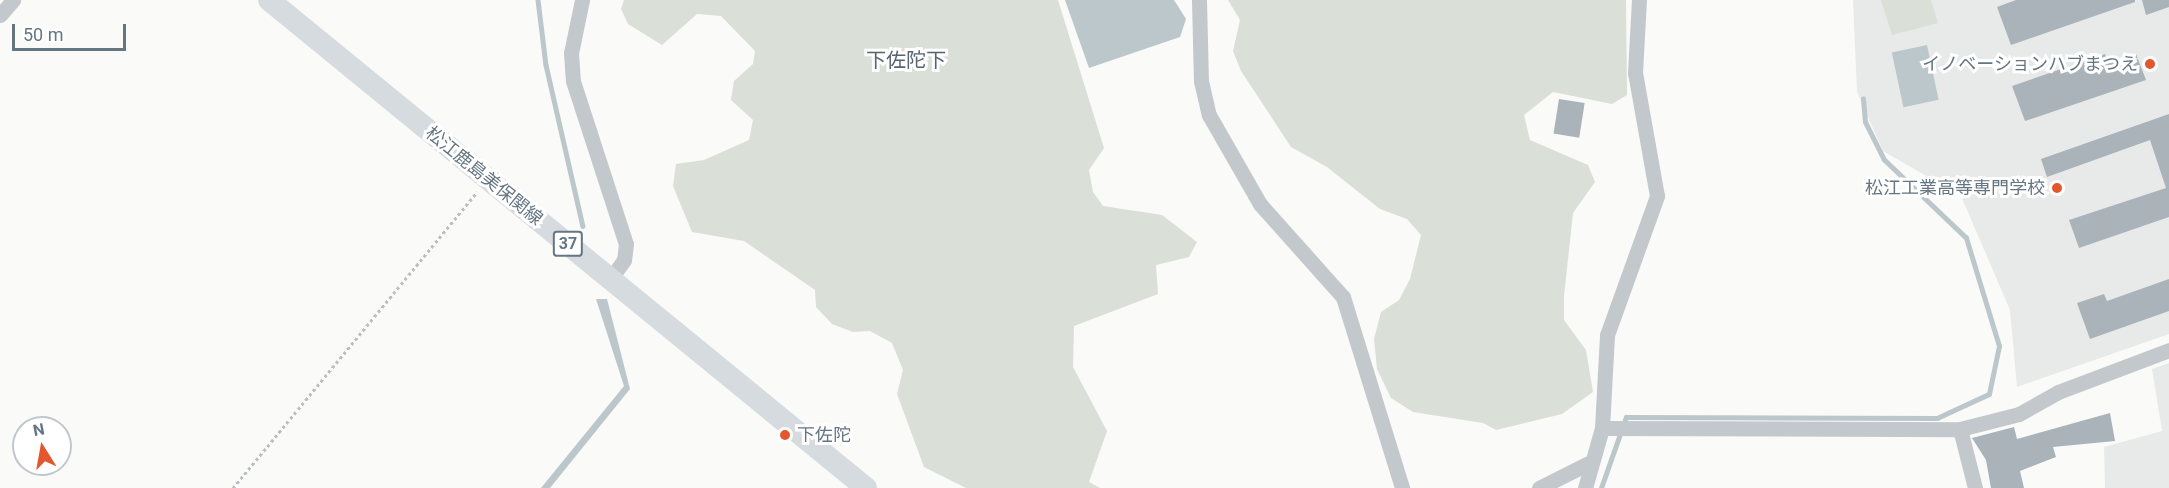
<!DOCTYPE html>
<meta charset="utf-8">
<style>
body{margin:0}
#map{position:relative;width:2169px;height:488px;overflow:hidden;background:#fafaf8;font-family:Roboto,"Noto Sans JP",sans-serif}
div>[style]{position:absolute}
.built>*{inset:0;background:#e8e9e9}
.green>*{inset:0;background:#dadfd7}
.water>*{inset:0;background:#bbc7cb;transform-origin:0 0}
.stream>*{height:4.5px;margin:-2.25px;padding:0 2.25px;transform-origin:2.25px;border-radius:2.25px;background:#bbc7cb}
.building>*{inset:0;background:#aab3b9;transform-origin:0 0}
.path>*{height:3px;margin-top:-1.5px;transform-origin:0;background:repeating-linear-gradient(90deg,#bbbfc2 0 3px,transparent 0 6px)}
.minor>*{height:15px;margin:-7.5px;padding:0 7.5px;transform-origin:7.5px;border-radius:7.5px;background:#c3c8cc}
.primary>*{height:22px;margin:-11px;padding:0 11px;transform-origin:11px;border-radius:11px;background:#d6dbdf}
.dots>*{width:16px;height:16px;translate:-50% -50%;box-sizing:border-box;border:3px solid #fff;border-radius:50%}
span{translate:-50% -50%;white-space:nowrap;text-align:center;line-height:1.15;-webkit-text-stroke:6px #fff;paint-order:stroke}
.shield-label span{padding:2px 4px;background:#fff;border:2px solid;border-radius:4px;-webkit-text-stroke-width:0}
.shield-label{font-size:16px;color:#657683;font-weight:700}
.poi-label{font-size:18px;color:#657683}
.right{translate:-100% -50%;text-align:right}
.left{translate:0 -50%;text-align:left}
.street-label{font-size:18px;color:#657683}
.neighbourhood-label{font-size:20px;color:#57646e}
.north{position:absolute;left:12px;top:416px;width:60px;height:60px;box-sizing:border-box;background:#fff;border:2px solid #c1c8cd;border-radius:50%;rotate:349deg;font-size:16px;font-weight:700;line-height:24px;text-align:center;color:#657683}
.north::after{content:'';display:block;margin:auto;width:21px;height:27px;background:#e4572e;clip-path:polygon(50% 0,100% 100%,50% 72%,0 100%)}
.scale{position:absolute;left:12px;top:24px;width:114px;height:27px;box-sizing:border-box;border:3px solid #657683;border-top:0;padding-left:8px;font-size:18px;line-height:21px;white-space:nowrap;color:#657683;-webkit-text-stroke:4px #fff;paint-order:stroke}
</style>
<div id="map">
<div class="built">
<i style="clip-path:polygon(1853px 0,2169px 0,2169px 334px,2017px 387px,2010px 310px,1961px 196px,1883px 151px,1857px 92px)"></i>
<i style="clip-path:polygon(2169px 363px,2169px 488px,2105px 488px,2104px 447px,2162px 431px,2152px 369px)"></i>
</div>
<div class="green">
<i style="clip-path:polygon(624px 0,1058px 0,1104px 148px,1089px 170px,1093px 192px,1103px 206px,1162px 215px,1197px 242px,1189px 257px,1156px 265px,1158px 294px,1074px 326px,1073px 367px,1107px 431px,1089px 482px,1100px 488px,966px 488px,924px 467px,897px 394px,903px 370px,892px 343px,870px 331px,853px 332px,832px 324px,816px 307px,815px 290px,744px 241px,692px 232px,673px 186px,676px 164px,704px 160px,749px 140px,753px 120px,731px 100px,734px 81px,753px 64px,755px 51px,721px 16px,697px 14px,662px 45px,628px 24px,621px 9px)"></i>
<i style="clip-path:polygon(1228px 0,1626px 0,1627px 95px,1612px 104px,1553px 92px,1524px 115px,1530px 140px,1588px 165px,1595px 182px,1573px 213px,1564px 296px,1564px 320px,1586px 350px,1593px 392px,1562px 414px,1496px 430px,1483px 423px,1413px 412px,1391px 398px,1377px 369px,1374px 339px,1381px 312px,1399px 300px,1410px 279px,1421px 235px,1407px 219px,1380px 209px,1327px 167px,1291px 147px,1241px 71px,1233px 51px,1240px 20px)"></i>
<i style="clip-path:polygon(1881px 0,1931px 0,1938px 23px,1892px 35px)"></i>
</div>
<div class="water">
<i style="clip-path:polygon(1065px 0,1174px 0,1186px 19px,1180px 37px,1089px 68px)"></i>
<i style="left:1927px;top:45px;width:56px;height:36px;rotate:78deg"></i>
<i style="clip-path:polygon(596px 299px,607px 299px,630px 389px,550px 488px,541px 488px,624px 386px)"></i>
</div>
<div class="stream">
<i style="left:538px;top:0;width:65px;rotate:83deg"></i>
<i style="left:546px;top:65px;width:165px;rotate:77.1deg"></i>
<i style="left:1601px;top:488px;width:75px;rotate:-70.6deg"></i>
<i style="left:1626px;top:417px;width:311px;rotate:0.2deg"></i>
<i style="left:1937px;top:418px;width:57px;rotate:-24.8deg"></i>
<i style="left:1989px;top:394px;width:49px;rotate:-78.2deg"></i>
<i style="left:1999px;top:346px;width:113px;rotate:-107deg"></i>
<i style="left:1966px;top:238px;width:113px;rotate:-136.4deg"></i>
<i style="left:1884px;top:160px;width:42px;rotate:-116.6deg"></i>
<i style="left:1865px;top:122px;width:23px;rotate:-95deg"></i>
</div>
<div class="building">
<i style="clip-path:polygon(2016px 0,2135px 0,2135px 2px,2011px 45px,1997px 7px)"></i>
<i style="clip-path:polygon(2142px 0,2169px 0,2169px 7px,2146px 15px)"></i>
<i style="clip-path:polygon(2105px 54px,2108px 63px,2136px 54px,2146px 80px,2025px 121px,2012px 86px)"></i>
<i style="left:1559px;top:99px;width:26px;height:35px;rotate:9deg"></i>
<i style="clip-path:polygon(2169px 114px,2169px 217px,2079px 248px,2069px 220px,2166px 188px,2150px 140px,2047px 177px,2041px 159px)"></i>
<i style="clip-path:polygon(2169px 279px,2169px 311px,2090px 339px,2077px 303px,2104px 294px,2107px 301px)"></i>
<i style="clip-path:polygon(2110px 413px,2115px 441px,2053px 447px,2056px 457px,2020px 471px,2024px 488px,1991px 488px,1986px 460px,1972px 438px,2014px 427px,2017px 439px)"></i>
</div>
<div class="path">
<i style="left:233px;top:488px;width:384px;rotate:-50.5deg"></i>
</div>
<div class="minor">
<i style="left:582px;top:0;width:54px;rotate:101.7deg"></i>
<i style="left:571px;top:53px;width:28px;rotate:86deg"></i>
<i style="left:573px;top:81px;width:171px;rotate:72deg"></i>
<i style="left:626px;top:244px;width:16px;rotate:97deg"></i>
<i style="left:624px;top:260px;width:22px;rotate:126deg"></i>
<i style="left:1199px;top:0;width:81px;rotate:88.6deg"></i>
<i style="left:1201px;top:81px;width:35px;rotate:77deg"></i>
<i style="left:1209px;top:115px;width:103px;rotate:60.2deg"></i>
<i style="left:1260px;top:204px;width:125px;rotate:48.3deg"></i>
<i style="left:1343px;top:297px;width:200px;rotate:72.8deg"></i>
<i style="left:0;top:15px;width:20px;rotate:-49deg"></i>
<i style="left:1602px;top:428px;width:358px;rotate:0.2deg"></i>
<i style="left:1960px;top:429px;width:61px;rotate:-14.3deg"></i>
<i style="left:2019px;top:414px;width:45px;rotate:-29.4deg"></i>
<i style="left:2058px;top:392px;width:119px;rotate:-20.7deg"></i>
<i style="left:1960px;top:429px;width:61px;rotate:75.7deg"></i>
<i style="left:1539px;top:488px;width:54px;rotate:-26.6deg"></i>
<i style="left:1585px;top:488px;width:62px;rotate:-74.2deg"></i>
<i style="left:1602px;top:428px;width:93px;rotate:-86.9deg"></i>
<i style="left:1607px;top:335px;width:148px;rotate:-70.2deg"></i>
<i style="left:1657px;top:196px;width:125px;rotate:-100.1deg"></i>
<i style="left:1635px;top:73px;width:73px;rotate:-86.9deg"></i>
</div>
<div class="primary">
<i style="left:269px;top:0;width:771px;rotate:39.26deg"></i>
</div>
<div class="dots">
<i style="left:2150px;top:64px;background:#e4572e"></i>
<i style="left:2057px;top:188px;background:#e4572e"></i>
<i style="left:785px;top:435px;background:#e4572e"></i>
</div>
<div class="shield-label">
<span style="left:568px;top:244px">37</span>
</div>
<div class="poi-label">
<span class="right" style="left:2138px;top:64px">イノベーションハブまつえ</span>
<span class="right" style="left:2045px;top:188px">松江工業高等専門学校</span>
<span class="left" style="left:797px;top:435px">下佐陀</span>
</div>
<div class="street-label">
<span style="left:484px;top:176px;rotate:39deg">松江鹿島美保関線</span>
</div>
<div class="neighbourhood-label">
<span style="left:906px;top:60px">下佐陀下</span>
</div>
<div class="north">N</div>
<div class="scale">50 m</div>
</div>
